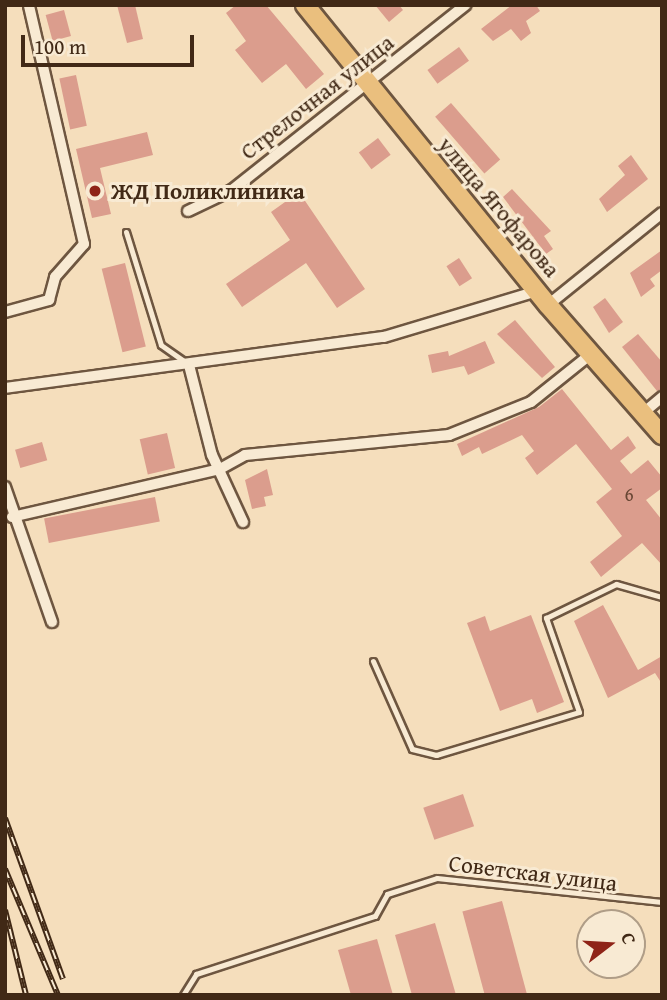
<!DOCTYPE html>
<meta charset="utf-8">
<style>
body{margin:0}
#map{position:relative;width:667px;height:1000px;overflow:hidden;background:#f5debc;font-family:"Gentium Book Plus",serif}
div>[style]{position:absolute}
.building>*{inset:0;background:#db9d8d;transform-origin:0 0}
.roads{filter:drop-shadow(2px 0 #6e5640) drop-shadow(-2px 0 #6e5640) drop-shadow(0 2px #6e5640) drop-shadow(0 -2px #6e5640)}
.service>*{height:5px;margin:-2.5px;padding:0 2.5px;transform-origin:2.5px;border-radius:2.5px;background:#f8ead3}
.minor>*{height:10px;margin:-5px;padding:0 5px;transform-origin:5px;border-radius:5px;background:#f8ead3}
.primary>*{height:18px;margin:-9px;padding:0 9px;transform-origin:9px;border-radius:9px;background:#eabf7e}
.rail>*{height:6px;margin-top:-3px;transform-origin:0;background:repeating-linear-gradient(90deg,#f8ead3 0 10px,#412916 0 20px);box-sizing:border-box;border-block:2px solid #412916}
.dots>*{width:19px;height:19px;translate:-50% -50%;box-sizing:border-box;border:4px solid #f8ead3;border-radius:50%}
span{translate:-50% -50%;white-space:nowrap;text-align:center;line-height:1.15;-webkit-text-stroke:6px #f8ead3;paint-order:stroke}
.number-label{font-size:19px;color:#684634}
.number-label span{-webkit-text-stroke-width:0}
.street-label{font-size:23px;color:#412916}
.poi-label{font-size:23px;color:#412916;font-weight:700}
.left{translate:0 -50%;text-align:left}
.frame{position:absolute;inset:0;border:7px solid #412916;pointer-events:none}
.north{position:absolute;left:576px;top:909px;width:70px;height:70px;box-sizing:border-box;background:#f8ead3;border:2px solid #af9d87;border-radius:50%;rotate:73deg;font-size:19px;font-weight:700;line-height:28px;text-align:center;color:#412916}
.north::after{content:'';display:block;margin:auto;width:24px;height:32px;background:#8f2418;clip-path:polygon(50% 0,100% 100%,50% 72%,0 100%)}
.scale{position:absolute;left:21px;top:35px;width:173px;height:32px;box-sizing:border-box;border:4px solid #412916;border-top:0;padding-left:9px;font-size:21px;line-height:24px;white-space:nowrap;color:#412916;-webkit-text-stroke:5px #f8ead3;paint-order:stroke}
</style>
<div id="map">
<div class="building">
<i style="clip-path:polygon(117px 5px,135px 5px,143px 39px,127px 43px)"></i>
<i style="clip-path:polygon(236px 5px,266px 5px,324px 74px,306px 89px,286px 64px,262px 83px,235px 50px,246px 41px,226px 13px)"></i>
<i style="clip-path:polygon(375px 5px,399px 5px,403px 10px,389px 22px)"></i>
<i style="clip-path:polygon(512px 5px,536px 5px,540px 11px,526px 21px,531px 33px,521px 41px,511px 29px,493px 41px,481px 29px)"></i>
<i style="left:64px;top:10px;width:27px;height:19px;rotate:75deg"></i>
<i style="left:459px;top:47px;width:17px;height:39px;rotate:54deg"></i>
<i style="left:76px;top:75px;width:52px;height:17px;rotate:78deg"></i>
<i style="left:451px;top:103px;width:75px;height:21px;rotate:49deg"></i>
<i style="clip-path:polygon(147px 132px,153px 155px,100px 168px,111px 214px,92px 218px,76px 149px)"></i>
<i style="left:378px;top:138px;width:21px;height:24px;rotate:53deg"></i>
<i style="clip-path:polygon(631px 155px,648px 179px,607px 212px,599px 199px,625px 175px,618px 166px)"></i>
<i style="clip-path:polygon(512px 189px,551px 231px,544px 236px,553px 249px,546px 254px,503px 197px)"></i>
<i style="clip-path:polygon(299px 192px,365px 289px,337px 308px,306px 263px,242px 307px,226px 284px,290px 240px,271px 212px)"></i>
<i style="clip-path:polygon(662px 250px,662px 270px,650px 279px,655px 286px,641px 297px,630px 273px)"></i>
<i style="left:459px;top:258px;width:24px;height:15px;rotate:57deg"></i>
<i style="left:125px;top:263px;width:86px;height:24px;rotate:76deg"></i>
<i style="clip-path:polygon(605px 298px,623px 322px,609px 333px,593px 307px)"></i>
<i style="clip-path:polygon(515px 320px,555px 367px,542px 378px,497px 334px)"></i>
<i style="clip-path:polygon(638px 334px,662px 362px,662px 389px,657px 391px,622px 347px)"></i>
<i style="clip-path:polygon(485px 341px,495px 363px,468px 375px,464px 366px,432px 373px,428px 355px,448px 351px,449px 356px)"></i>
<i style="clip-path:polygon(562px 389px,611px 450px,628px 436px,636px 448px,620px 461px,631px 474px,648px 460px,662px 477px,662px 488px,646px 500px,662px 520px,662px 565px,642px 543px,601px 577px,590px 562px,622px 536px,596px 502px,612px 489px,576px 444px,537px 475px,525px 458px,534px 451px,522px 435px,482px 454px,479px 447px,462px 456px,457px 444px,539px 407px)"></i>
<i style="left:167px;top:433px;width:36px;height:28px;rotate:77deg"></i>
<i style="left:42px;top:442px;width:19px;height:28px;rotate:74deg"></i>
<i style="clip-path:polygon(267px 469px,273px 495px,264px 497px,266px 506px,252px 509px,245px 480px)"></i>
<i style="left:155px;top:497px;width:25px;height:113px;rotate:79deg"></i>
<i style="clip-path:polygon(603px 605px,638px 670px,662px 656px,662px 684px,655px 673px,608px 698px,574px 621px)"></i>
<i style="clip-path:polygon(531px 615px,564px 702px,537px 713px,532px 699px,500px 711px,467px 623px,485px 616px,490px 631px)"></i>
<i style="left:463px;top:794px;width:34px;height:42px;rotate:71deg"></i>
<i style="left:502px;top:901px;width:98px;height:41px;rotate:75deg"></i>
<i style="clip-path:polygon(435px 923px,456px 995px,412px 995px,395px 935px)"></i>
<i style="clip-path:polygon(377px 939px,393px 995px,351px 995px,338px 950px)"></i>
</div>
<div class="roads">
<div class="service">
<i style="left:126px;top:232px;width:118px;rotate:72.8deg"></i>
<i style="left:161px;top:345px;width:29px;rotate:35deg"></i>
<i style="left:373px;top:661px;width:96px;rotate:66.1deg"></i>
<i style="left:412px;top:749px;width:25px;rotate:14deg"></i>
<i style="left:436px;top:755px;width:149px;rotate:-16.7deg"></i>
<i style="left:579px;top:712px;width:100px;rotate:-109.3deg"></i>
<i style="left:546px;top:618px;width:78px;rotate:-25.9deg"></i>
<i style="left:616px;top:584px;width:48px;rotate:15.8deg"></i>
<i style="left:183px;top:995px;width:25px;rotate:-58deg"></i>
<i style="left:196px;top:974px;width:188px;rotate:-18deg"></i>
<i style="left:375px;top:916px;width:25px;rotate:-61deg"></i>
<i style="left:387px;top:894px;width:52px;rotate:-17.7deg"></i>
<i style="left:437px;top:878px;width:226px;rotate:6.1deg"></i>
</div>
<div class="minor">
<i style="left:188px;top:211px;width:49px;rotate:-25.5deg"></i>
<i style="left:232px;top:190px;width:298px;rotate:-38.4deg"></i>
<i style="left:548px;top:305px;width:146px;rotate:-38.9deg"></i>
<i style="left:5px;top:312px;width:46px;rotate:-15.3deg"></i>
<i style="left:49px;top:300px;width:24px;rotate:-75deg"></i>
<i style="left:55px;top:277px;width:44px;rotate:-48.7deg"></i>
<i style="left:84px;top:244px;width:245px;rotate:-103deg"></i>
<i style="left:189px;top:365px;width:93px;rotate:75.7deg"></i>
<i style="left:212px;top:455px;width:74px;rotate:65.2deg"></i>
<i style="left:5px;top:388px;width:382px;rotate:-7.7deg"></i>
<i style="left:384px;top:337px;width:160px;rotate:-16.7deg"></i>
<i style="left:643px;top:413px;width:25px;rotate:-40deg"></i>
<i style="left:5px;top:487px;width:143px;rotate:70.8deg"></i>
<i style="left:12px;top:517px;width:213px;rotate:-13deg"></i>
<i style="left:220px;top:469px;width:29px;rotate:-29deg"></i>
<i style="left:245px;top:455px;width:205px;rotate:-5.6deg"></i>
<i style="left:449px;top:435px;width:88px;rotate:-21.9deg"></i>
<i style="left:531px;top:402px;width:77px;rotate:-38.7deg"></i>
</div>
<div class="primary">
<i style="left:305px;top:5px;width:386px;rotate:51deg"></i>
<i style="left:548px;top:305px;width:173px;rotate:48.8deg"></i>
</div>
</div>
<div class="rail">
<i style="left:5px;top:818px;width:171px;rotate:70.2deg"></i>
<i style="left:5px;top:869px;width:137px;rotate:67.2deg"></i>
<i style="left:5px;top:910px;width:88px;rotate:76.1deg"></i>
</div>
<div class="dots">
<i style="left:95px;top:191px;background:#8f2418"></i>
</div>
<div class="number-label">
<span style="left:629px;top:495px">6</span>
</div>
<div class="street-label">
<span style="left:317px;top:97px;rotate:-38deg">Стрелочная улица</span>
<span style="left:499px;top:207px;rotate:50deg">улица Ягофарова</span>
<span style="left:533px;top:873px;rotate:7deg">Советская улица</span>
</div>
<div class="poi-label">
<span class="left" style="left:111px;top:191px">ЖД Поликлиника</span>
</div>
<div class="frame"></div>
<div class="north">С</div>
<div class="scale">100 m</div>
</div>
